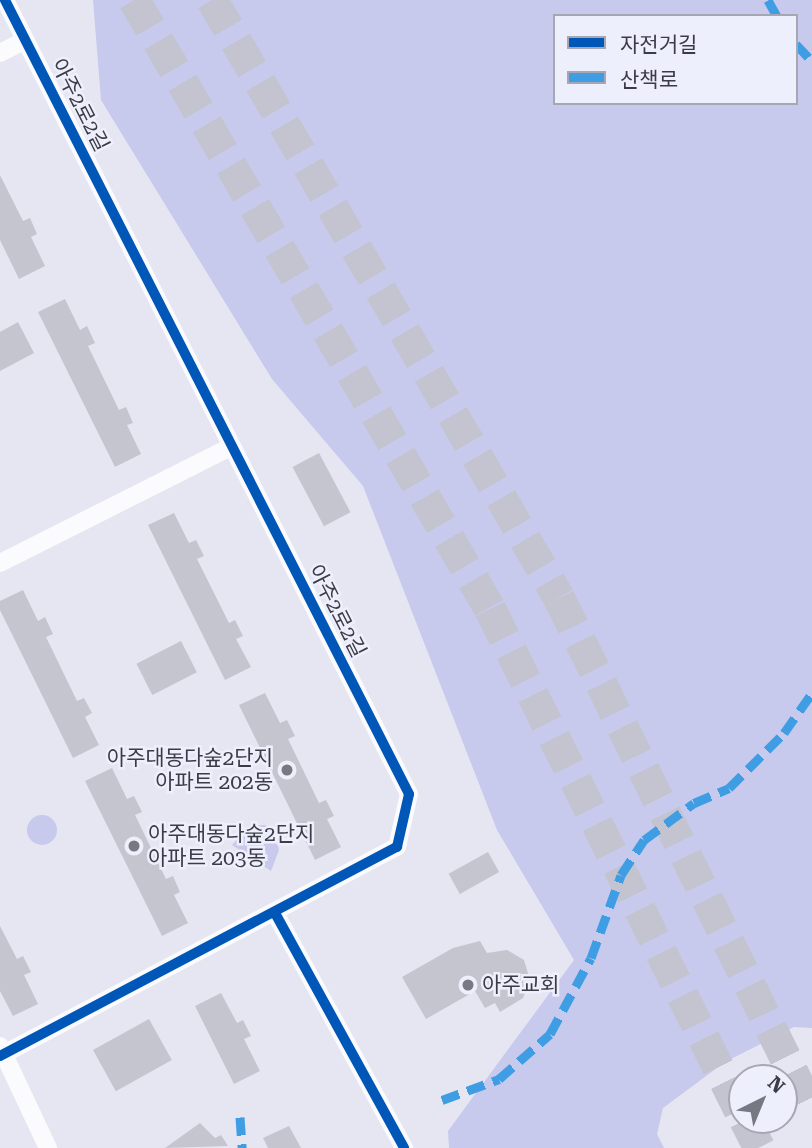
<!DOCTYPE html>
<meta charset="utf-8">
<style>
body{margin:0}
#map{position:relative;width:812px;height:1148px;overflow:hidden;background:#e5e6f2;font-family:"Roboto Serif","Noto Sans KR",serif}
div>[style]{position:absolute}
.green>*{inset:0;background:#c7c9ed}
.round{border-radius:50%}
.building>*{inset:0;background:#c4c5ce;transform-origin:0 0}
.highway-tunnel>*{height:32px;margin-top:-16px;transform-origin:0;background:repeating-linear-gradient(90deg,#c3c4cf 0 32px,transparent 0 48px)}
.street>*{height:18px;margin:-9px;padding:0 9px;transform-origin:9px;border-radius:9px;background:#fbfbfd}
.quiet>*{height:9px;margin-top:-4.5px;transform-origin:0;background:repeating-linear-gradient(90deg,#3f9ee3 0 18px,transparent 0 27px)}
.cycleway>*{height:10px;margin:-5px;padding:0 5px;transform-origin:5px;border-radius:5px;background:#0057b8}
.dots>*{width:19px;height:19px;translate:-50% -50%;box-sizing:border-box;border:4px solid #eeeffc;border-radius:50%}
span{translate:-50% -50%;white-space:nowrap;text-align:center;line-height:1.15;-webkit-text-stroke:5px #eeeffc;paint-order:stroke}
.street-label{font-size:21px;color:#3b3c45}
.poi-label{font-size:21px;color:#3b3c45}
.right{translate:-100% -50%;text-align:right}
.left{translate:0 -50%;text-align:left}
.legend{position:absolute;left:553px;top:14px;width:245px;height:91px;box-sizing:border-box;background:#eeeffc;border:2px solid #a6a7b3;margin:0;padding:9px 12px;list-style:none;font-size:21px;color:#3b3c45}
.legend li{display:flex;align-items:center;gap:14px;height:35px}
.legend b{width:35px;border:2px solid #a6a7b3}
.north{position:absolute;left:728px;top:1064px;width:70px;height:70px;box-sizing:border-box;background:#eeeffc;border:2px solid #a6a7b3;border-radius:50%;rotate:43deg;font-size:19px;font-weight:700;line-height:28px;text-align:center;color:#3b3c45}
.north::after{content:'';display:block;margin:auto;width:24px;height:32px;background:#767882;clip-path:polygon(50% 0,100% 100%,50% 72%,0 100%)}
</style>
<div id="map">
<div class="green">
<i style="clip-path:polygon(evenodd,93px 0,812px 0,812px 1028px,794px 1027px,725px 1062px,663px 1108px,657px 1134px,664px 1148px,449px 1148px,448px 1131px,574px 960px,497px 830px,363px 486px,272px 379px,101px 100px,93px 0,555px 16px,796px 16px,796px 103px,555px 103px,555px 16px)"></i>
<i class="round" style="left:27px;top:815px;width:30px;height:30px"></i>
<i style="clip-path:polygon(265px 825px,276px 833px,279px 850px,271px 871px,232px 845px,249px 826px)"></i>
</div>
<div class="building">
<i style="clip-path:polygon(0 175px,23px 221px,30px 218px,37px 234px,31px 237px,45px 266px,19px 279px,0 240px)"></i>
<i style="clip-path:polygon(65px 299px,80px 330px,87px 326px,95px 343px,88px 346px,119px 410px,126px 407px,133px 423px,127px 425px,141px 454px,115px 467px,38px 312px)"></i>
<i style="clip-path:polygon(18px 322px,34px 353px,0 371px,0 332px)"></i>
<i style="left:319px;top:453px;width:67px;height:30px;rotate:62deg"></i>
<i style="clip-path:polygon(174px 513px,189px 543px,196px 540px,204px 556px,197px 559px,229px 623px,235px 620px,243px 636px,236px 639px,251px 667px,225px 680px,148px 525px)"></i>
<i style="clip-path:polygon(23px 590px,38px 621px,45px 617px,53px 634px,46px 637px,77px 701px,84px 698px,92px 713px,85px 717px,99px 745px,73px 758px,0 610px,0 601px)"></i>
<i style="left:181px;top:641px;width:35px;height:50px;rotate:63deg"></i>
<i style="clip-path:polygon(265px 693px,280px 723px,287px 720px,295px 736px,288px 739px,319px 803px,326px 800px,334px 816px,327px 819px,341px 847px,315px 860px,239px 705px)"></i>
<i style="clip-path:polygon(112px 768px,127px 799px,134px 796px,142px 812px,135px 815px,166px 879px,173px 876px,180px 892px,174px 895px,188px 923px,162px 936px,85px 781px)"></i>
<i style="left:488px;top:852px;width:23px;height:45px;rotate:61deg"></i>
<i style="clip-path:polygon(0 926px,17px 959px,23px 956px,31px 972px,24px 975px,38px 1004px,13px 1016px,0 991px)"></i>
<i style="clip-path:polygon(480px 941px,487px 953px,507px 950px,524px 960px,530px 980px,523px 998px,500px 1012px,495px 1003px,485px 1008px,475px 991px,426px 1019px,402px 977px,453px 948px)"></i>
<i style="clip-path:polygon(221px 993px,237px 1023px,243px 1020px,251px 1036px,244px 1039px,260px 1071px,234px 1084px,195px 1006px)"></i>
<i style="left:149px;top:1019px;width:47px;height:64px;rotate:61deg"></i>
<i style="clip-path:polygon(200px 1123px,215px 1138px,221px 1135px,228px 1146px,165px 1148px)"></i>
<i style="clip-path:polygon(289px 1126px,301px 1148px,268px 1148px,263px 1138px)"></i>
</div>
<div class="highway-tunnel">
<i style="left:134px;top:0;width:705px;rotate:59.69deg"></i>
<i style="left:490px;top:609px;width:565px;rotate:63.53deg"></i>
<i style="left:212px;top:0;width:691px;rotate:59.87deg"></i>
<i style="left:559px;top:598px;width:573px;rotate:63.79deg"></i>
<i style="left:745px;top:1120px;width:31px;rotate:63deg"></i>
</div>
<div class="street">
<i style="left:0;top:53px;width:28px;rotate:-27deg"></i>
<i style="left:0;top:563px;width:258px;rotate:-26.7deg"></i>
<i style="left:275px;top:913px;width:268px;rotate:61.2deg"></i>
<i style="left:0;top:1046px;width:113px;rotate:64.8deg"></i>
<i style="left:0;top:1056px;width:449px;rotate:-27.8deg"></i>
<i style="left:397px;top:847px;width:54px;rotate:-77.2deg"></i>
<i style="left:409px;top:794px;width:891px;rotate:-116.97deg"></i>
</div>
<div class="quiet">
<i style="left:768px;top:0;width:18px;rotate:61deg"></i>
<i style="left:796px;top:44px;width:23px;rotate:47deg"></i>
<i style="left:442px;top:1100px;width:61px;rotate:-20.2deg"></i>
<i style="left:499px;top:1079px;width:68px;rotate:-41.4deg"></i>
<i style="left:550px;top:1034px;width:86px;rotate:-61.7deg"></i>
<i style="left:591px;top:958px;width:88px;rotate:-70.1deg"></i>
<i style="left:621px;top:875px;width:42px;rotate:-56.7deg"></i>
<i style="left:644px;top:840px;width:62px;rotate:-36.5deg"></i>
<i style="left:694px;top:803px;width:38px;rotate:-23deg"></i>
<i style="left:729px;top:788px;width:78px;rotate:-45deg"></i>
<i style="left:784px;top:733px;width:49px;rotate:-55deg"></i>
<i style="left:240px;top:1117px;width:31px;rotate:86deg"></i>
</div>
<div class="cycleway">
<i style="left:275px;top:913px;width:268px;rotate:61.2deg"></i>
<i style="left:0;top:1056px;width:449px;rotate:-27.8deg"></i>
<i style="left:397px;top:847px;width:54px;rotate:-77.2deg"></i>
<i style="left:409px;top:794px;width:891px;rotate:-116.97deg"></i>
</div>
<div class="dots">
<i style="left:287px;top:770px;background:#767882"></i>
<i style="left:134px;top:846px;background:#767882"></i>
<i style="left:468px;top:985px;background:#767882"></i>
</div>
<div class="street-label">
<span style="left:80px;top:105px;rotate:63deg">아주2로2길</span>
<span style="left:337px;top:611px;rotate:63deg">아주2로2길</span>
</div>
<div class="poi-label">
<span class="right" style="left:273px;top:770px">아주대동다숲2단지<br>아파트 202동</span>
<span class="left" style="left:148px;top:846px">아주대동다숲2단지<br>아파트 203동</span>
<span class="left" style="left:482px;top:985px">아주교회</span>
</div>
<ul class="legend">
<li><b style="height:9px;background:#0057b8"></b>자전거길</li>
<li><b style="height:9px;background:#3f9ee3"></b>산책로</li>
</ul>
<div class="north">N</div>
</div>
